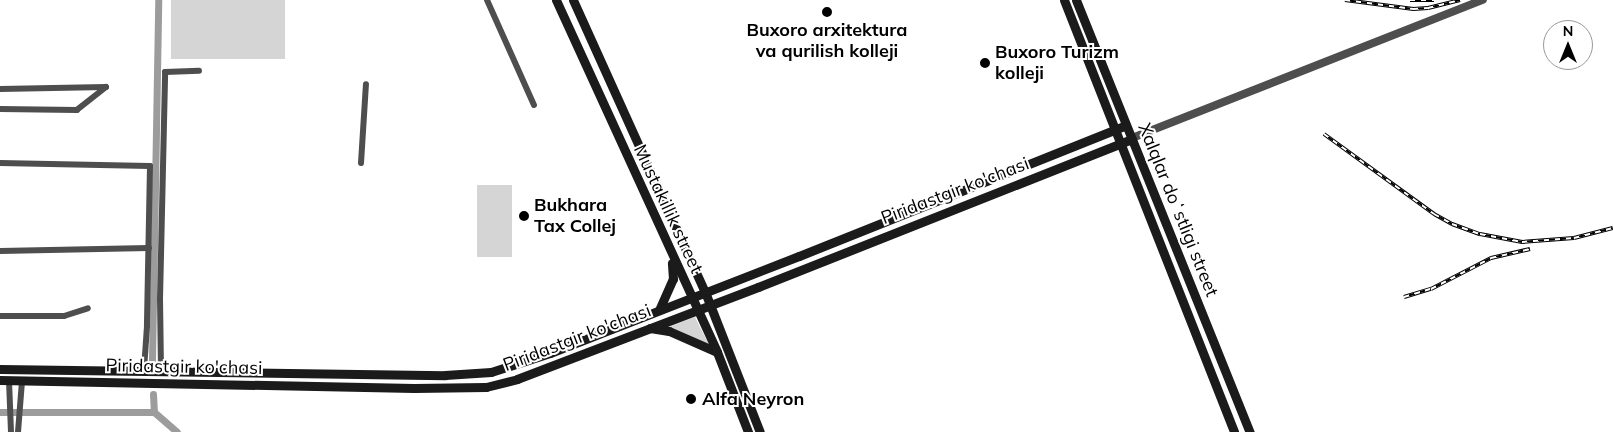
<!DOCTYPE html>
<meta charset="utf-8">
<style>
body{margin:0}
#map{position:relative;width:1613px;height:432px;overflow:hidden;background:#fff;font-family:Mulish,sans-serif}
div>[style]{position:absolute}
.green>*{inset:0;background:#d5d5d5;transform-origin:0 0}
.canal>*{height:7px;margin:-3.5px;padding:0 3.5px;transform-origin:3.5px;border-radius:3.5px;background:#9c9c9c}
.minor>*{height:6px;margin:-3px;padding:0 3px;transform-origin:3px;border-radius:3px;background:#4e4e4e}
.tertiary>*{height:8px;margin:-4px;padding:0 4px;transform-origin:4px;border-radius:4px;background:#4e4e4e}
.secondary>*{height:9px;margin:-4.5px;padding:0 4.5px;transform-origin:4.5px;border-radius:4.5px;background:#1b1b1b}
.rail>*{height:4px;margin-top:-2px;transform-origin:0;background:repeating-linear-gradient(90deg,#fff 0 5.5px,#000 0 11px);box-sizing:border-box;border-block:1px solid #000}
.dots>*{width:14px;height:14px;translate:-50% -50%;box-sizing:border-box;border:2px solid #fff;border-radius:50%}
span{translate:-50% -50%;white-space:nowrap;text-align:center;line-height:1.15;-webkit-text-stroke:4px #fff;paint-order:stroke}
.poi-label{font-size:18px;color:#000;font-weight:700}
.left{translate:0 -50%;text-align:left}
.street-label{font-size:18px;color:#000}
.north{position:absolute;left:1543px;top:20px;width:50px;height:50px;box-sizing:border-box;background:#fff;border:1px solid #999;border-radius:50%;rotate:0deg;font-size:14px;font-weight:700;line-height:20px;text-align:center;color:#000}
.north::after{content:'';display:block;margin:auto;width:18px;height:22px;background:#000;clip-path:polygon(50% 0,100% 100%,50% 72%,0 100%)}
</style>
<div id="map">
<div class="green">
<i style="left:171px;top:0;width:114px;height:59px"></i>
<i style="left:477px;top:185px;width:35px;height:72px"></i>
<i style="clip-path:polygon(695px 317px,710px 347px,669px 327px)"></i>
</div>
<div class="canal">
<i style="left:152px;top:360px;width:360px;rotate:-89deg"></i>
<i style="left:153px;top:394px;width:18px;rotate:87deg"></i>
<i style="left:154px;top:412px;width:30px;rotate:41deg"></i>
<i style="left:0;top:412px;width:154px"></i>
</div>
<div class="minor">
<i style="left:487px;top:0;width:115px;rotate:65.9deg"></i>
<i style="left:0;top:89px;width:106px;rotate:-1.1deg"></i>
<i style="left:106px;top:87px;width:37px;rotate:142deg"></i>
<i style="left:77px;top:110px;width:77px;rotate:-179.3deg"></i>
<i style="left:0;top:163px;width:150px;rotate:1.1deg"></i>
<i style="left:150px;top:166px;width:160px;rotate:91.1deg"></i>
<i style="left:147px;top:326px;width:44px;rotate:93.9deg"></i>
<i style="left:361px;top:163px;width:79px;rotate:-86.4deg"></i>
<i style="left:0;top:251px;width:149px;rotate:-1.2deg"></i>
<i style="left:0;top:316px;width:64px"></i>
<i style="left:64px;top:316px;width:25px;rotate:-18deg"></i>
<i style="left:161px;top:370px;width:71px;rotate:-90.8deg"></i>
<i style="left:160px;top:299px;width:227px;rotate:-88.7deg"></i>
<i style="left:165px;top:72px;width:34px;rotate:-2deg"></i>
<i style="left:9px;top:380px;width:52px;rotate:87.8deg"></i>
<i style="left:18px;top:432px;width:51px;rotate:-85.5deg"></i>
</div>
<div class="tertiary">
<i style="left:1132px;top:138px;width:377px;rotate:-21.5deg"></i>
</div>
<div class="secondary">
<i style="left:556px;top:0;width:387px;rotate:65.4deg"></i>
<i style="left:717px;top:352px;width:86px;rotate:68.8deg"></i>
<i style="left:573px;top:0;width:320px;rotate:65.7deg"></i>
<i style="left:705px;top:292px;width:150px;rotate:68.6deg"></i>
<i style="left:1064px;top:0;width:464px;rotate:68.5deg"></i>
<i style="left:1076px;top:0;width:466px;rotate:68.1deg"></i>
<i style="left:659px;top:310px;width:34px;rotate:-66deg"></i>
<i style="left:673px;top:279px;width:16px;rotate:-94deg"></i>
<i style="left:650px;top:328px;width:19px;rotate:9deg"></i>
<i style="left:669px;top:331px;width:52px;rotate:23.6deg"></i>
<i style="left:0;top:369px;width:445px;rotate:0.8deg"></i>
<i style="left:445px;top:375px;width:46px;rotate:-3.7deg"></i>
<i style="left:491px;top:372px;width:62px;rotate:-17.9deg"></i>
<i style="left:550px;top:353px;width:267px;rotate:-21.3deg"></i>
<i style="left:799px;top:256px;width:352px;rotate:-21.8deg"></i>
<i style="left:0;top:380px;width:414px;rotate:1.1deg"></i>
<i style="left:414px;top:388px;width:72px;rotate:-0.8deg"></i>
<i style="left:486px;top:387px;width:32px;rotate:-14deg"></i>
<i style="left:517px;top:379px;width:258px;rotate:-20.9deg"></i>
<i style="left:758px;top:287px;width:402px;rotate:-21.6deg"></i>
</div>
<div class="rail">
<i style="left:1345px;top:0;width:69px;rotate:7.5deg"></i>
<i style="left:1413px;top:9px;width:15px;rotate:-4deg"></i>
<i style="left:1428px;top:8px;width:33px;rotate:-14deg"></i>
<i style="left:1410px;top:0;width:24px"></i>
<i style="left:1324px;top:134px;width:136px;rotate:36deg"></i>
<i style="left:1434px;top:214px;width:21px;rotate:29deg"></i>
<i style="left:1452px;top:224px;width:30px;rotate:20deg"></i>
<i style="left:1480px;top:234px;width:43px;rotate:10.8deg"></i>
<i style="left:1522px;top:242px;width:52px;rotate:-4.4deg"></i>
<i style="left:1574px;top:238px;width:40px;rotate:-14.4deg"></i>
<i style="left:1404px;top:297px;width:28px;rotate:-17deg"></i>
<i style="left:1431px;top:289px;width:68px;rotate:-27.3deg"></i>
<i style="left:1491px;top:258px;width:40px;rotate:-13deg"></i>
</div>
<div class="dots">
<i style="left:827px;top:12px;background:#000"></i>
<i style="left:985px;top:63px;background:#000"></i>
<i style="left:524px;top:216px;background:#000"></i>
<i style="left:691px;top:399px;background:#000"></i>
</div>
<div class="poi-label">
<span style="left:827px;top:41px">Buxoro arxitektura<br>va qurilish kolleji</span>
<span class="left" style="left:995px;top:63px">Buxoro Turizm<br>kolleji</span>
<span class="left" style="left:534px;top:216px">Bukhara<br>Tax Collej</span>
<span class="left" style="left:702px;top:399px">Alfa Neyron</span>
</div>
<div class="street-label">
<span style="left:955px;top:191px;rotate:-21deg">Piridastgir ko'chasi</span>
<span style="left:668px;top:209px;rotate:65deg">Mustakillik street</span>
<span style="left:1178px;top:210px;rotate:68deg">Xalqlar doʻstligi street</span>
<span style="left:577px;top:338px;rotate:-21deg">Piridastgir ko'chasi</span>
<span style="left:184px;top:367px;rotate:1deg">Piridastgir ko'chasi</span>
</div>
<div class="north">N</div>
</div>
